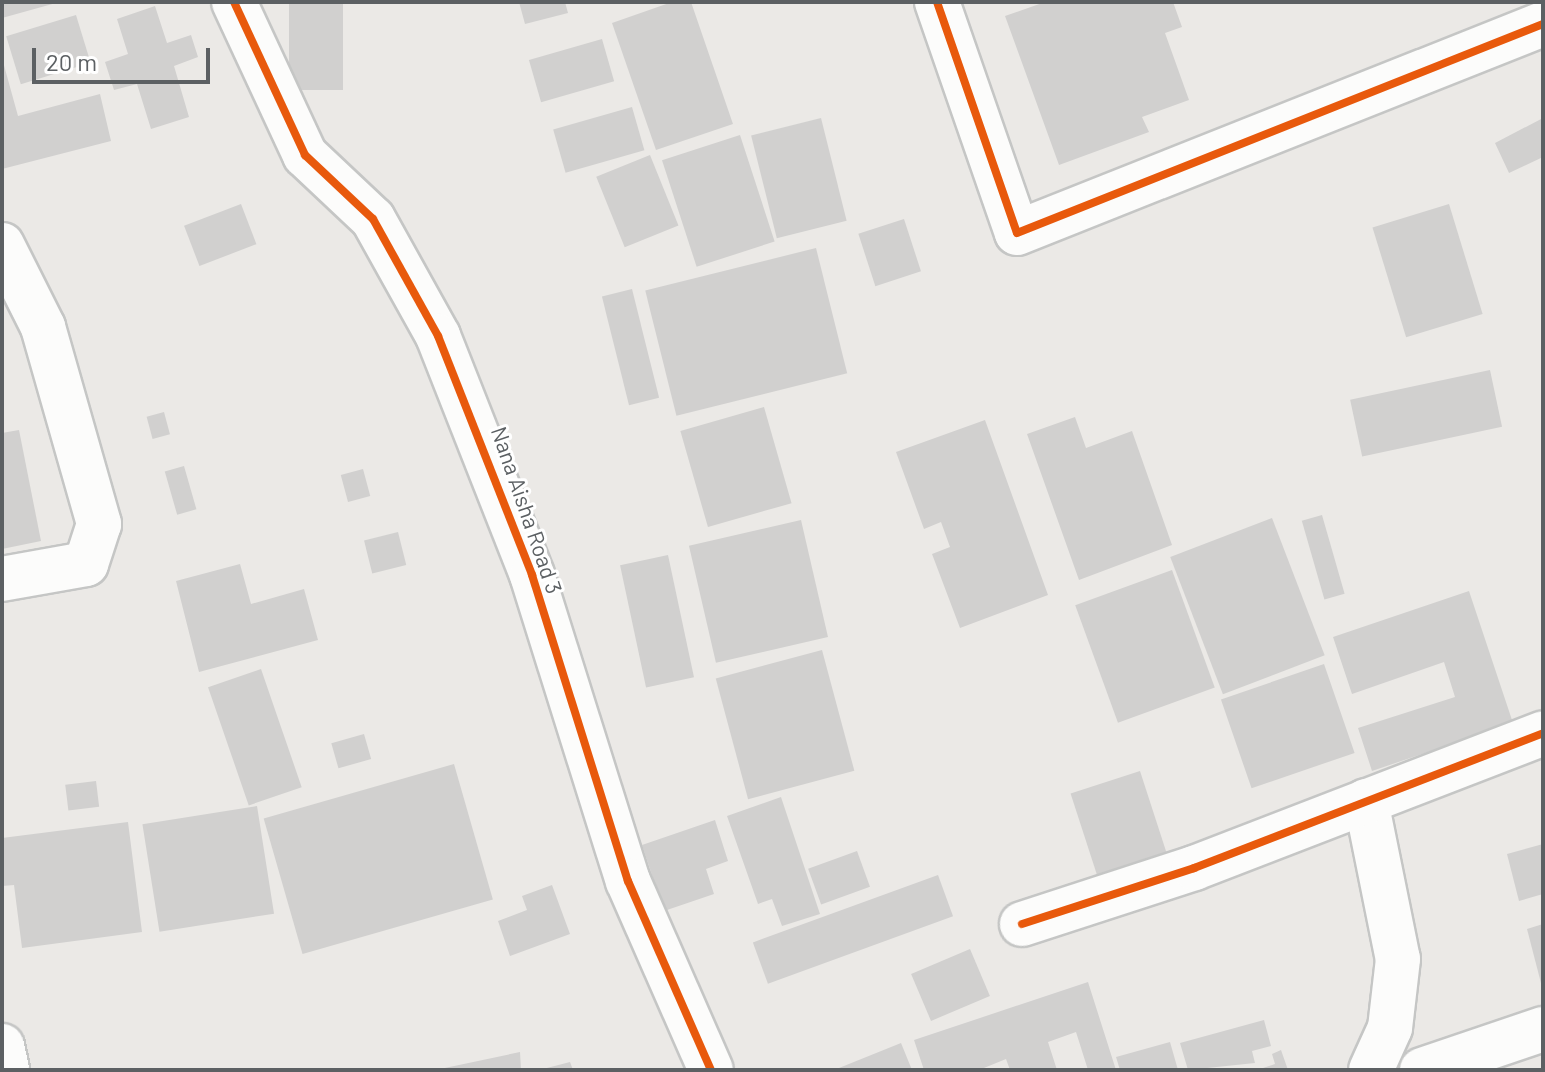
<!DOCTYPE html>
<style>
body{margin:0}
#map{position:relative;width:1545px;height:1072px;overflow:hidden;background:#ebe9e6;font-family:Barlow,sans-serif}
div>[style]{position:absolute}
.building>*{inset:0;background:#d1d0cf;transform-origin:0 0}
.roads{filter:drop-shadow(2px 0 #c5c6c5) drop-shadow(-2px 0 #c5c6c5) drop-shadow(0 2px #c5c6c5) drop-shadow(0 -2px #c5c6c5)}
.street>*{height:44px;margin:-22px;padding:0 22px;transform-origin:22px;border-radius:22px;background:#fcfcfb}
.cycleway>*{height:8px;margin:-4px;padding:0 4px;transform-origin:4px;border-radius:4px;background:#e8590c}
span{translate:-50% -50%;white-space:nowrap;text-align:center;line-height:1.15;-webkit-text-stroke:6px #fff;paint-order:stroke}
.street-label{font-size:22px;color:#5c6063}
.frame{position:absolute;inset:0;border:4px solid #5c6063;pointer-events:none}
.scale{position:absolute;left:32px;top:48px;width:178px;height:36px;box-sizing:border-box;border:4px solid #5c6063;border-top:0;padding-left:10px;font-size:24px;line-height:28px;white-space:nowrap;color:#5c6063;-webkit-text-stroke:6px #fff;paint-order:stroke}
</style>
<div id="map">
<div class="building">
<i style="clip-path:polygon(2px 2px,55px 2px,56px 3px,2px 18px)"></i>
<i style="left:289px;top:2px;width:54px;height:88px"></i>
<i style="clip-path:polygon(519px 2px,565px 2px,568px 13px,525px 24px)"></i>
<i style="clip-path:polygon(672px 2px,691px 2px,733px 124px,656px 150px,612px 23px)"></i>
<i style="clip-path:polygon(1045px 2px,1173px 2px,1182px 27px,1165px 33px,1189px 100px,1142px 117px,1149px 132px,1059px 165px,1005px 16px)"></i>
<i style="clip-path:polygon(155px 6px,167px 43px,191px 35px,198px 57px,174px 66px,189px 117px,151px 129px,137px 84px,114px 90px,105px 62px,128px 54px,117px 19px)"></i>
<i style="left:76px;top:15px;width:50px;height:73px;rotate:73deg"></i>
<i style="left:602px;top:39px;width:44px;height:76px;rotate:74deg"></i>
<i style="clip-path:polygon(2px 58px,18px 116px,100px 94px,111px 141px,2px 169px)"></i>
<i style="left:632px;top:107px;width:45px;height:82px;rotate:74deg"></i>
<i style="left:821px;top:118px;width:106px;height:72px;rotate:76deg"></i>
<i style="clip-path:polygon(1543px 118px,1543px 157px,1509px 173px,1495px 143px)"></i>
<i style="left:740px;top:135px;width:112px;height:82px;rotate:72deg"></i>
<i style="left:650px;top:155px;width:76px;height:58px;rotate:68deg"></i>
<i style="left:241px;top:204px;width:43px;height:61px;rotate:69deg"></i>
<i style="left:1449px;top:204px;width:115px;height:80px;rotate:73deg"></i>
<i style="left:904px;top:219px;width:55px;height:48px;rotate:72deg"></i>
<i style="left:816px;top:248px;width:129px;height:176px;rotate:76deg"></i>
<i style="left:632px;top:289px;width:112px;height:31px;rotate:76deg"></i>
<i style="left:1490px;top:370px;width:58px;height:143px;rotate:78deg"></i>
<i style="left:764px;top:407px;width:100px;height:87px;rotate:74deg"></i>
<i style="left:164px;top:412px;width:23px;height:18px;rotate:75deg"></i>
<i style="clip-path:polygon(1075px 417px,1086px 448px,1132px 431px,1172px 545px,1079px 580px,1027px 434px)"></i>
<i style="clip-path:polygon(985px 420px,1048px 595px,960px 628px,932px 554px,950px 547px,941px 522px,924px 529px,896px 452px)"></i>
<i style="clip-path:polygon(19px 430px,41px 541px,2px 549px,2px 433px)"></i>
<i style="left:184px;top:466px;width:45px;height:20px;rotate:74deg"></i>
<i style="left:363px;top:469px;width:28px;height:23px;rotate:75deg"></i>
<i style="left:1322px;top:515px;width:82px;height:21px;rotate:74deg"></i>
<i style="left:1272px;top:518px;width:147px;height:109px;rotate:69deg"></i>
<i style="left:801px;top:520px;width:120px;height:115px;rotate:77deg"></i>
<i style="left:398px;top:532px;width:34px;height:35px;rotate:76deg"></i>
<i style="left:668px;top:555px;width:125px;height:49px;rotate:78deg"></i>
<i style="clip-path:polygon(240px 564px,251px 604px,304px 589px,318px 640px,199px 672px,176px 581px)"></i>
<i style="left:1172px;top:570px;width:125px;height:103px;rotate:70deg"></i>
<i style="clip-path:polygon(1469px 591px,1513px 723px,1372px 771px,1358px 728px,1455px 697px,1444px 662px,1352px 694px,1333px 637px)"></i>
<i style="left:822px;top:650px;width:125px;height:110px;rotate:75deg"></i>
<i style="left:1324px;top:664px;width:94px;height:109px;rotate:71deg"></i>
<i style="left:261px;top:669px;width:125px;height:56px;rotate:71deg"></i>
<i style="left:364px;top:734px;width:26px;height:34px;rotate:74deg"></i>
<i style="left:454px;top:764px;width:141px;height:198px;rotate:74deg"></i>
<i style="left:1140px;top:771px;width:89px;height:73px;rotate:72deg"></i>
<i style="left:96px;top:781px;width:26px;height:31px;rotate:83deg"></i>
<i style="clip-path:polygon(781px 797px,820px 914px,782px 926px,772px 899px,758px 904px,727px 816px)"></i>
<i style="left:257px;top:806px;width:109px;height:116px;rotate:81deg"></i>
<i style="clip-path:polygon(715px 820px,728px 861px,706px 869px,714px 894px,664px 911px,642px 845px)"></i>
<i style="clip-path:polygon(128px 822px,142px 932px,22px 948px,14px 885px,2px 886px,2px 838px)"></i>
<i style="clip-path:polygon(1543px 844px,1543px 894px,1519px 901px,1507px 854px)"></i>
<i style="left:857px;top:851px;width:38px;height:52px;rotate:70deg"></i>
<i style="left:938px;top:875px;width:44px;height:197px;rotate:70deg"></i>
<i style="clip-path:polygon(552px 885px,570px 934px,510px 956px,498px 921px,527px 910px,522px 896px)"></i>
<i style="clip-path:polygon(1543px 924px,1543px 987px,1542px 987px,1527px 929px)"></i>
<i style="left:970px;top:949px;width:51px;height:64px;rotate:67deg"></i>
<i style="clip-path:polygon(1088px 982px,1116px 1070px,1088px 1070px,1076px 1032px,1048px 1042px,1057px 1070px,1010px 1070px,1006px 1059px,979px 1070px,924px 1070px,914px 1040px)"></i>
<i style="clip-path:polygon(1264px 1020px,1271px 1046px,1252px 1051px,1255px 1063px,1188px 1070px,1180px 1043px)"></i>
<i style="clip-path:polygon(1170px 1042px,1178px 1070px,1120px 1070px,1116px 1057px)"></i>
<i style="clip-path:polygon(901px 1043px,912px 1070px,834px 1070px)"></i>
<i style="clip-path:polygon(1281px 1050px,1288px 1070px,1257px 1070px,1275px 1064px,1272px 1054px)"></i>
<i style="clip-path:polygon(520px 1052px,521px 1070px,440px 1070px,440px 1069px)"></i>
<i style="clip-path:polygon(570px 1062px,573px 1070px,543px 1070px,543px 1069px)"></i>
</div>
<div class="roads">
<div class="street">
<i style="left:234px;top:2px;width:169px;rotate:65.1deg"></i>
<i style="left:305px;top:155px;width:93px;rotate:43.3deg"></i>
<i style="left:373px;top:219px;width:134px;rotate:60.9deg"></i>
<i style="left:438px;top:336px;width:257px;rotate:68.5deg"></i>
<i style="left:532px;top:575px;width:321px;rotate:72.6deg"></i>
<i style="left:628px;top:881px;width:206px;rotate:66.3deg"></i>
<i style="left:937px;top:2px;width:244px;rotate:70.9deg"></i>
<i style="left:1017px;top:233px;width:566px;rotate:-21.67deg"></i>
<i style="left:2px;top:245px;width:92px;rotate:63.4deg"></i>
<i style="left:43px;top:327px;width:205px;rotate:74.1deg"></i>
<i style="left:99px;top:524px;width:42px;rotate:108deg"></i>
<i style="left:86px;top:564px;width:85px;rotate:169.9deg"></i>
<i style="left:1366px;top:801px;width:161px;rotate:78.6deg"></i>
<i style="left:1398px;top:959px;width:69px;rotate:96.6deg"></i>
<i style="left:1390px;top:1028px;width:46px;rotate:114.3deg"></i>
<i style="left:1022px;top:924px;width:181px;rotate:-18deg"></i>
<i style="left:1194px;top:868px;width:374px;rotate:-21.1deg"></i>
<i style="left:2px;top:1046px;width:25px;rotate:78deg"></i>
<i style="left:1422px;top:1070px;width:128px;rotate:-18.7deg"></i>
</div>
</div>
<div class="cycleway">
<i style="left:234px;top:2px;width:169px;rotate:65.1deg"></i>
<i style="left:305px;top:155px;width:93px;rotate:43.3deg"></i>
<i style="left:373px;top:219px;width:134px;rotate:60.9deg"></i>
<i style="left:438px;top:336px;width:257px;rotate:68.5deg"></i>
<i style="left:532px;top:575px;width:321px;rotate:72.6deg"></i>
<i style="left:628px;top:881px;width:206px;rotate:66.3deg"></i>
<i style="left:937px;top:2px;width:244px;rotate:70.9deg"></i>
<i style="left:1017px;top:233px;width:566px;rotate:-21.67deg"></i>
<i style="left:1022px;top:924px;width:181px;rotate:-18deg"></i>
<i style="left:1194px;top:868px;width:374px;rotate:-21.1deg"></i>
</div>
<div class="street-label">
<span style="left:527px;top:510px;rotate:71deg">Nana Aisha Road 3</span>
</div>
<div class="frame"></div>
<div class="scale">20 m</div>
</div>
